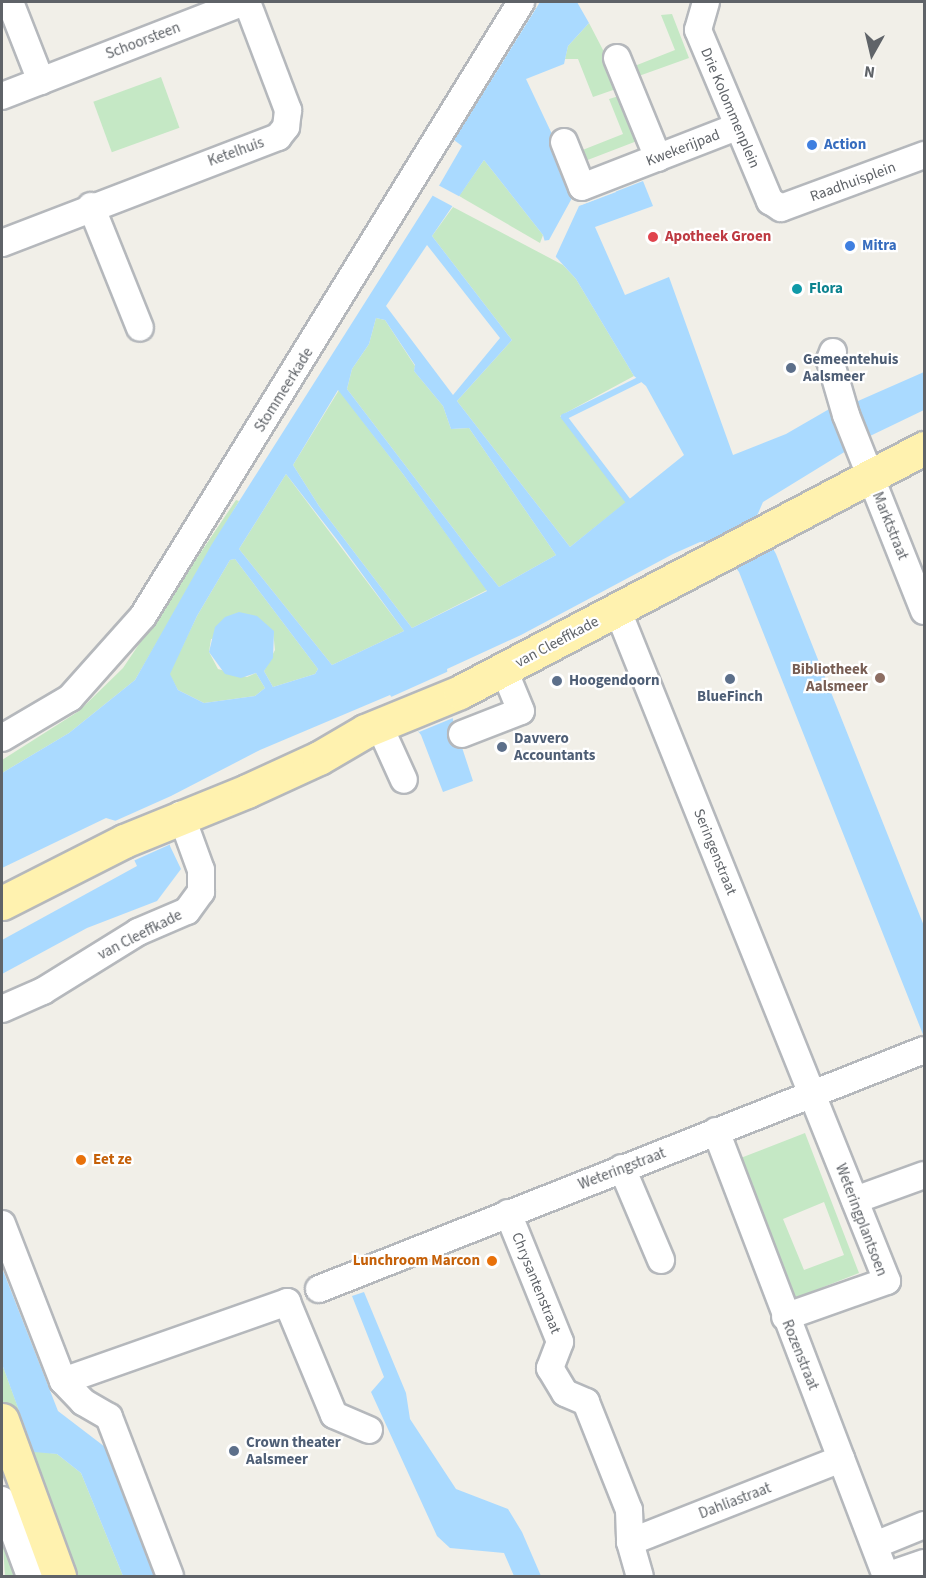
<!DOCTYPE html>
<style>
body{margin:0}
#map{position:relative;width:926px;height:1578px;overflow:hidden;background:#f1efe8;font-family:"Source Sans 3",sans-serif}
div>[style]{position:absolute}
.green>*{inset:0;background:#c5e8c5;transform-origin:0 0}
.water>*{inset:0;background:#aadaff}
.pier>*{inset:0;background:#f1efe8;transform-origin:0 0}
.stream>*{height:6px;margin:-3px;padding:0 3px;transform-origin:3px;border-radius:3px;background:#aadaff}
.roads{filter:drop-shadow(2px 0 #b5b8bc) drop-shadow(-2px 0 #b5b8bc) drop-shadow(0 2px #b5b8bc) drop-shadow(0 -2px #b5b8bc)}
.minor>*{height:26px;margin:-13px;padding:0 13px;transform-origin:13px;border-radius:13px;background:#fff}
.major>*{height:33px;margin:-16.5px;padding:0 16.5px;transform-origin:16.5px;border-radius:16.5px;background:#fff2af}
.dots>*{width:16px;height:16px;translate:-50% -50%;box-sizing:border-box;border:3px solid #fff;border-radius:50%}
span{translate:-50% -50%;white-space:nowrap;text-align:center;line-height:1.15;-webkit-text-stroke:4.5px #fff;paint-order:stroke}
.street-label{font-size:15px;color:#5f6368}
.shop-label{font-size:15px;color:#366cbe;font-weight:700}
.left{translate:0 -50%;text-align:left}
.health-label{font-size:15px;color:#be3a42;font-weight:700}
.culture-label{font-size:15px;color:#0d838f;font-weight:700}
.service-label{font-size:15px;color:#4e5e75;font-weight:700}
.education-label{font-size:15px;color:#785e54;font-weight:700}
.right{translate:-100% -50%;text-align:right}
.food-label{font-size:15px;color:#c56008;font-weight:700}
.frame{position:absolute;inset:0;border:3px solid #5f6368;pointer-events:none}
.north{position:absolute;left:842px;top:24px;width:60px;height:60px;-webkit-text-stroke:4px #fff;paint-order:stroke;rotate:188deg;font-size:16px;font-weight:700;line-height:24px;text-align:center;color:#5f6368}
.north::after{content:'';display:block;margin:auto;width:21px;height:27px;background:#5f6368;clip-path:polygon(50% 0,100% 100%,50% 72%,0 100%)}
</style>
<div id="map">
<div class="green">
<i style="clip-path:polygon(672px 14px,689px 58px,636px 77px,632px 67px,675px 50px,661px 15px)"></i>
<i style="clip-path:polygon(589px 23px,616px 75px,616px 89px,593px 97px,578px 59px,565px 59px,568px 46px)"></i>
<i style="left:161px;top:77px;width:54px;height:72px;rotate:70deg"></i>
<i style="clip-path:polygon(619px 96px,637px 141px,585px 161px,580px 151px,623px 134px,609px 99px)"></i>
<i style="clip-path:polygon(484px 160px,543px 235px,540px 243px,459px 196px)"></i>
<i style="clip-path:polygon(453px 207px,563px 265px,576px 279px,634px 376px,560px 416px,628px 501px,570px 547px,457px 401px,512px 340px,432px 236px)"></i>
<i style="clip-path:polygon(376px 318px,385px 320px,415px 366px,414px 371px,443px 406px,451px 429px,469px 428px,556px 555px,499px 587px,475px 557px,347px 389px,352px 369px,369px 344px)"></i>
<i style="clip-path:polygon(339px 390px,403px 474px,487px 590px,412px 628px,319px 506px,293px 465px)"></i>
<i style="clip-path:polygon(286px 474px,404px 631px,332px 665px,239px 549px)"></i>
<i style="clip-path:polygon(236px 500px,239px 501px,135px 680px,69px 733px,2px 773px,2px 760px,79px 711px,123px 668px)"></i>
<i style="clip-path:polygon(235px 559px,318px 669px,315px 674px,273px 687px,264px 671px,275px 650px,273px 631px,211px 639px,209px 652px,218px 669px,247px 677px,256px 673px,265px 688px,255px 696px,204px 703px,178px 690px,169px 674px,197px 616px,230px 560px)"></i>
<i style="clip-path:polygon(evenodd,805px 1133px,859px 1273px,793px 1299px,738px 1159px,805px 1133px,824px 1202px,844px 1255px,804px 1270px,783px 1219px,824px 1202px)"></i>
<i style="clip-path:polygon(2px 1364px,34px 1451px,57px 1454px,81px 1473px,123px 1576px,66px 1576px,2px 1403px)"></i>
<i style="clip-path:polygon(2px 1532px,18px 1576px,5px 1576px)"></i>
</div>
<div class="water">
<i style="clip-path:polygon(evenodd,540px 2px,577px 2px,589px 23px,568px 46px,564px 64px,526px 79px,568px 168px,559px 171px,572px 198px,581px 205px,643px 181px,653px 206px,595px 227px,625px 295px,669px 277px,733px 455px,786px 434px,831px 408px,856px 412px,858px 401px,924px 372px,924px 410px,870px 436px,863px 429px,844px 436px,846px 451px,763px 502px,756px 518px,776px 554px,924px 926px,924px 1037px,739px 572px,715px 541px,700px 542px,673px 554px,521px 635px,447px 669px,453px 720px,473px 781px,443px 792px,421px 735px,390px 695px,260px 750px,171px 796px,170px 846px,181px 869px,157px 901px,87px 928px,2px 974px,2px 940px,137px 866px,116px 821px,106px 818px,2px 868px,2px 773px,69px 733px,135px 680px,212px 544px,440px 184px,462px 146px,454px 140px,540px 2px,484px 160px,543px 235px,546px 246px,576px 279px,634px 376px,646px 386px,684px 455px,570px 547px,457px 401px,512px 340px,432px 236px,484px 160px,540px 2px,427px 245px,500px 338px,453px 395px,386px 306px,427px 245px,540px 2px,376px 318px,385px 320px,415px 365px,414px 371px,443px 406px,451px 429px,469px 428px,556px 555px,499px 587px,475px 557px,347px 389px,352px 369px,369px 344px,376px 318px,540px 2px,338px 390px,403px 474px,487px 591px,412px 628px,319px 506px,293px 465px,338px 390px,540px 2px,286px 474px,338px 541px,404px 631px,332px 665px,239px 549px,286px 474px,540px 2px,235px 559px,318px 669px,315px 674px,273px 687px,264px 671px,273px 658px,274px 631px,257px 616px,239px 612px,225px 617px,215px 627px,209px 652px,225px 674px,241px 678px,256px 673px,265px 688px,255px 696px,204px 703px,178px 690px,170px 674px,197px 616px,230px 560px,235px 559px)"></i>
<i style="clip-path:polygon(2px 1268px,58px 1411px,109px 1450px,157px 1576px,123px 1576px,81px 1473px,57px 1454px,34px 1452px,2px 1364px)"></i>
<i style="clip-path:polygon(364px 1292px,406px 1393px,410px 1419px,456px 1489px,508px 1509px,522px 1532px,541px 1576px,514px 1576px,504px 1553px,450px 1548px,437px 1536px,371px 1392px,384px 1377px,352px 1296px)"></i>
</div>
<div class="pier">
<i style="left:438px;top:185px;width:27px;height:12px;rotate:28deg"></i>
<i style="clip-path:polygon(615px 189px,616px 192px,579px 206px,555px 258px,550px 256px,542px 241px,549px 240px,572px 198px,581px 202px)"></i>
<i style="clip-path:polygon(449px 671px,453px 718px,419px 732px,391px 697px)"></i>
<i style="clip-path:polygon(171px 796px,171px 844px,133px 861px,115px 821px)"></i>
</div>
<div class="stream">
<i style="left:628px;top:501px;width:106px;rotate:-127.3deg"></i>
<i style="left:564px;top:417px;width:84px;rotate:-26.3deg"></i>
</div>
<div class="roads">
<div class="minor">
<i style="left:10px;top:2px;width:85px;rotate:68.6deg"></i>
<i style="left:706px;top:2px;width:29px;rotate:106deg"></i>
<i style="left:698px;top:30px;width:186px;rotate:67.2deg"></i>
<i style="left:770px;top:201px;width:13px;rotate:32deg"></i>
<i style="left:781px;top:208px;width:153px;rotate:-20.3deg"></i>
<i style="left:617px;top:58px;width:108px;rotate:67.7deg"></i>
<i style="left:2px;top:96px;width:260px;rotate:-21.2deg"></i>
<i style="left:564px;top:142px;width:48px;rotate:68.2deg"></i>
<i style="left:582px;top:187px;width:166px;rotate:-21.2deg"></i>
<i style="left:91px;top:206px;width:131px;rotate:68.1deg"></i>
<i style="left:2px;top:243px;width:296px;rotate:-21deg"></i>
<i style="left:278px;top:137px;width:13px;rotate:-51deg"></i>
<i style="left:286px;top:127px;width:17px;rotate:-83deg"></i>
<i style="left:288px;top:110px;width:116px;rotate:-110.8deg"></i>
<i style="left:833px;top:352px;width:9px;rotate:111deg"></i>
<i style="left:830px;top:360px;width:57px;rotate:73.8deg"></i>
<i style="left:846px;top:415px;width:211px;rotate:68.3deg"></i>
<i style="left:618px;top:611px;width:722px;rotate:68.12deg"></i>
<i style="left:887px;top:1281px;width:108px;rotate:160.6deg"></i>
<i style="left:379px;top:725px;width:60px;rotate:65.6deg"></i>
<i style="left:462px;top:734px;width:63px;rotate:-21.3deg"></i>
<i style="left:521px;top:711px;width:44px;rotate:-112.5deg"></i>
<i style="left:2px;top:738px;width:79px;rotate:-30.5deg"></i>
<i style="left:70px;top:698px;width:110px;rotate:-48.3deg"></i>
<i style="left:143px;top:616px;width:721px;rotate:-58.38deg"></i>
<i style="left:2px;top:1009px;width:45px;rotate:-23.7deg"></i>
<i style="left:43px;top:991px;width:112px;rotate:-31.8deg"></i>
<i style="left:138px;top:932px;width:53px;rotate:-23.2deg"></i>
<i style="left:187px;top:911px;width:24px;rotate:-54deg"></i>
<i style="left:201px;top:892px;width:22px;rotate:-90deg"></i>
<i style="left:201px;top:870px;width:59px;rotate:-110deg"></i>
<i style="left:716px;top:1131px;width:476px;rotate:69.1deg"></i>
<i style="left:622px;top:1168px;width:100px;rotate:67deg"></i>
<i style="left:855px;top:1200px;width:73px;rotate:-19.9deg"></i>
<i style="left:508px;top:1213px;width:139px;rotate:68deg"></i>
<i style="left:560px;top:1342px;width:28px;rotate:111deg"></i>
<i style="left:550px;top:1368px;width:29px;rotate:59deg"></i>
<i style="left:565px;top:1393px;width:23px;rotate:23deg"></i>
<i style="left:586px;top:1402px;width:116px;rotate:68.3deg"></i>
<i style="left:629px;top:1510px;width:32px;rotate:88deg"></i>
<i style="left:630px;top:1542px;width:35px;rotate:74deg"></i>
<i style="left:2px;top:1224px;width:168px;rotate:68.8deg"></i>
<i style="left:63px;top:1381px;width:29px;rotate:46deg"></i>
<i style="left:83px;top:1402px;width:30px;rotate:30deg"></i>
<i style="left:109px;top:1417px;width:170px;rotate:69deg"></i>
<i style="left:319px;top:1289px;width:650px;rotate:-21.56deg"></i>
<i style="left:63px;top:1381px;width:238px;rotate:-19.4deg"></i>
<i style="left:287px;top:1302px;width:122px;rotate:67.4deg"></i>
<i style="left:334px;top:1415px;width:38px;rotate:23deg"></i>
<i style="left:2px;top:1500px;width:81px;rotate:69.8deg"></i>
<i style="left:630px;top:1542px;width:227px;rotate:-21.5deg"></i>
<i style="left:875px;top:1545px;width:53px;rotate:-22.2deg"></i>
<i style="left:886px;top:1576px;width:40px;rotate:-18.9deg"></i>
</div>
<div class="major">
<i style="left:2px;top:903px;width:137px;rotate:-26.9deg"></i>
<i style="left:124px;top:841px;width:133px;rotate:-22.1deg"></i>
<i style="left:247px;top:791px;width:79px;rotate:-24.6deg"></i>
<i style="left:319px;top:758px;width:53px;rotate:-30.4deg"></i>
<i style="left:365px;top:731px;width:103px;rotate:-22.3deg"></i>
<i style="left:460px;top:692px;width:524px;rotate:-27.74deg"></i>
<i style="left:2px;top:1420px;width:166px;rotate:69.9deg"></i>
</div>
</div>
<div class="dots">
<i style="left:812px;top:145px;background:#3f7fe0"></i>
<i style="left:653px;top:237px;background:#e0444e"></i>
<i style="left:850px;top:246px;background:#3f7fe0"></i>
<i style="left:797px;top:289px;background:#0f9aa8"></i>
<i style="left:791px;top:368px;background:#5c6f8a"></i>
<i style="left:880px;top:678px;background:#8d6e63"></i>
<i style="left:730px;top:679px;background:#5c6f8a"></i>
<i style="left:557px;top:681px;background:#5c6f8a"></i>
<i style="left:502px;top:747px;background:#5c6f8a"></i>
<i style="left:81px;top:1160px;background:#e8710a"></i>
<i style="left:492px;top:1261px;background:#e8710a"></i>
<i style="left:234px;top:1451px;background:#5c6f8a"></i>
</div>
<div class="street-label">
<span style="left:143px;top:41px;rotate:-21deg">Schoorsteen</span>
<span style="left:730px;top:108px;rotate:67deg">Drie Kolommenplein</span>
<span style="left:683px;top:148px;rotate:-21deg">Kwekerijpad</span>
<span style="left:236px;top:152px;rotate:-20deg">Ketelhuis</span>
<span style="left:853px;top:182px;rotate:-20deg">Raadhuisplein</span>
<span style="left:284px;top:390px;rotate:-58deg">Stommeerkade</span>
<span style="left:890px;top:526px;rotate:68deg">Marktstraat</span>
<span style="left:557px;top:642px;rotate:-28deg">van Cleeffkade</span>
<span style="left:715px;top:852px;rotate:68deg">Seringenstraat</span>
<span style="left:140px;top:935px;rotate:-27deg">van Cleeffkade</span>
<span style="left:622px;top:1169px;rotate:-21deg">Weteringstraat</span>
<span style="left:861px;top:1220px;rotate:69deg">Weteringplantsoen</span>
<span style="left:536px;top:1283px;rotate:68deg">Chrysantenstraat</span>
<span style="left:800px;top:1355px;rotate:68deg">Rozenstraat</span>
<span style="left:735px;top:1501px;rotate:-21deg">Dahliastraat</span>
</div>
<div class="shop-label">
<span class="left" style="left:824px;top:145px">Action</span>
<span class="left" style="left:862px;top:246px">Mitra</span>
</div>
<div class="health-label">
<span class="left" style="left:665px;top:237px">Apotheek Groen</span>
</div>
<div class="culture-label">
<span class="left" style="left:809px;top:289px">Flora</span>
</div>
<div class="service-label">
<span class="left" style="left:803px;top:368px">Gemeentehuis<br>Aalsmeer</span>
<span class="left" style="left:569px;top:681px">Hoogendoorn</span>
<span style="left:730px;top:697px">BlueFinch</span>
<span class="left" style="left:514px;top:747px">Davvero<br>Accountants</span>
<span class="left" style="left:246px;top:1451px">Crown theater<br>Aalsmeer</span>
</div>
<div class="education-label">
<span class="right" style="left:868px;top:678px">Bibliotheek<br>Aalsmeer</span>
</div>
<div class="food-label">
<span class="left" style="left:93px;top:1160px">Eet ze</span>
<span class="right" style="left:480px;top:1261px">Lunchroom Marcon</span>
</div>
<div class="frame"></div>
<div class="north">N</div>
</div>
